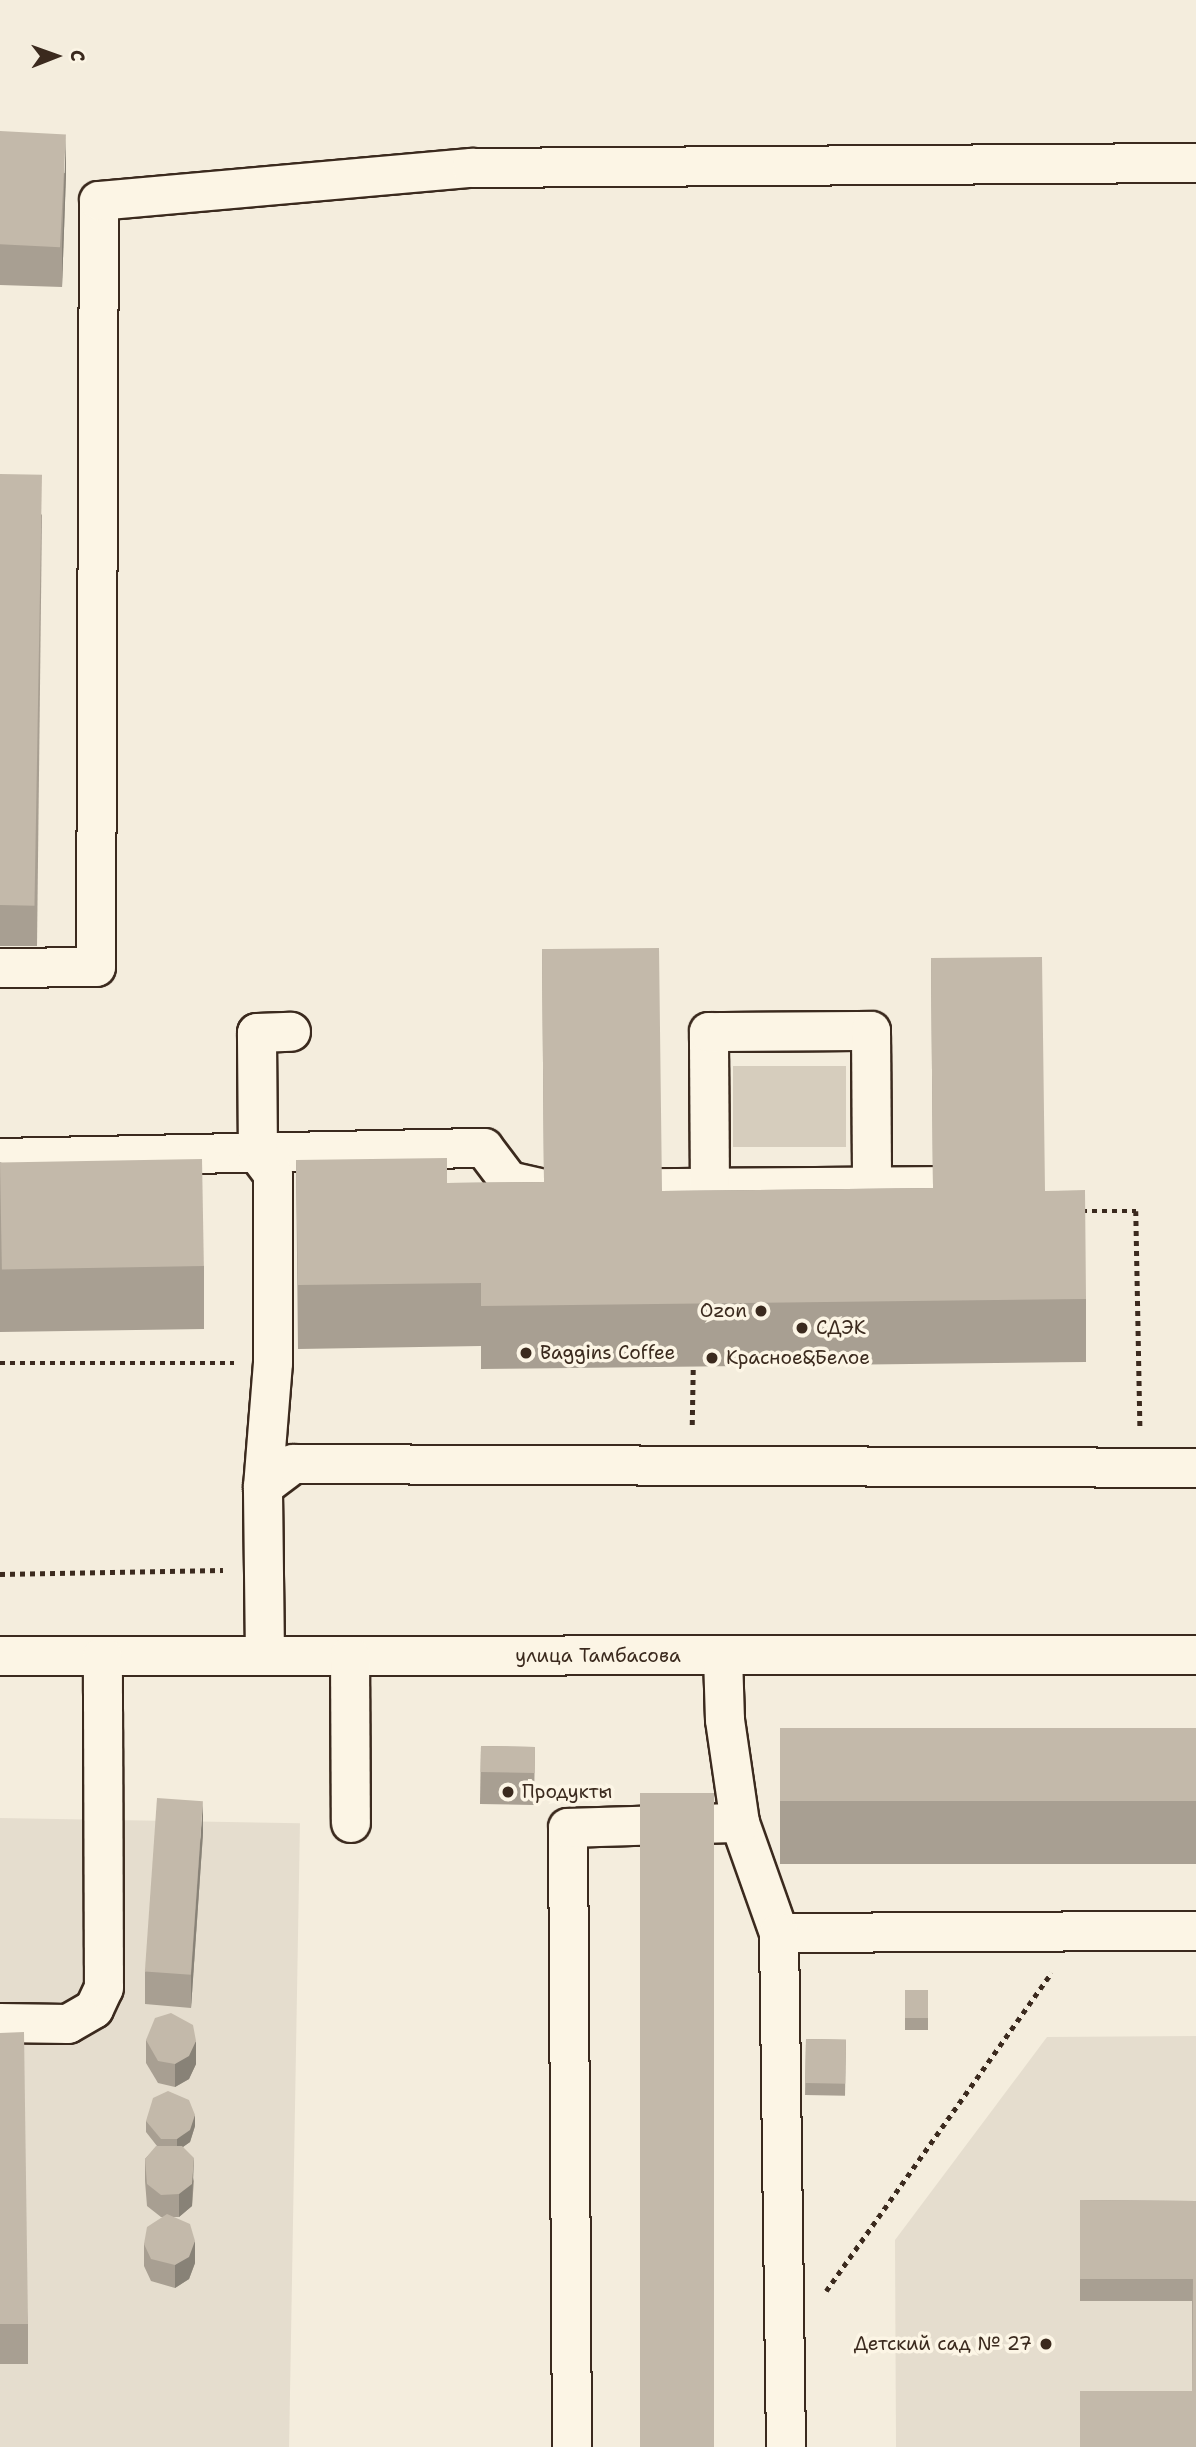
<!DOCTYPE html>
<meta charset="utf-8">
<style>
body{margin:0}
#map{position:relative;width:1196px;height:2447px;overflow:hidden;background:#f4eddd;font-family:"Shantell Sans",sans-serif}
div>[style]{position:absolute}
.built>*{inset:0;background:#e5ddce;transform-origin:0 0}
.green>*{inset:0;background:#d6cdbd;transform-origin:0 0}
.path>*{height:4.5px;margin-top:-2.25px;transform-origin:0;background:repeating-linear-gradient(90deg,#3b2a1e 0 5px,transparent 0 10px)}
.roads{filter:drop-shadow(2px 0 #3b2a1e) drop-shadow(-2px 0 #3b2a1e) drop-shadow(0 2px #3b2a1e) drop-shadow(0 -2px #3b2a1e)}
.minor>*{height:38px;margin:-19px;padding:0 19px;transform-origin:19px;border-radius:19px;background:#fcf5e5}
.wall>*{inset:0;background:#a89f92;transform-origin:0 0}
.shaded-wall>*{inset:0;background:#888277}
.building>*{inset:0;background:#c3b9aa;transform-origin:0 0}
.dots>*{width:19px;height:19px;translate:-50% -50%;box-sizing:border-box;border:4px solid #fcf5e5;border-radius:50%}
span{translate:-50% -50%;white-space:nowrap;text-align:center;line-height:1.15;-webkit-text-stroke:7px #fcf5e5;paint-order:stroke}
.poi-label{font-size:19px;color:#3b2a1e}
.right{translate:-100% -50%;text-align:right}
.left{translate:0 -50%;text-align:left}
.street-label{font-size:19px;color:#3b2a1e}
.north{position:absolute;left:21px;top:21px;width:70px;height:70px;-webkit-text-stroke:5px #fcf5e5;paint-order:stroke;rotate:89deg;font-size:19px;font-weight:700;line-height:28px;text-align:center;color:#3b2a1e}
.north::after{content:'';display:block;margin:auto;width:24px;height:32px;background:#3b2a1e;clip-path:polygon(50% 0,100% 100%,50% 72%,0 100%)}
</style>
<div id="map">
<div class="built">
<i style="left:0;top:1818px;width:300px;height:629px;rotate:1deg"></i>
<i style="clip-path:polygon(1196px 2036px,1196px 2447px,896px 2447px,895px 2240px,1047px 2037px)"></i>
</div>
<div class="green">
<i style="left:846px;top:1066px;width:81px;height:113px;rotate:90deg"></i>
</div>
<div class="path">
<i style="left:1082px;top:1211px;width:54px"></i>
<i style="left:1136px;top:1211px;width:217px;rotate:88.9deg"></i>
<i style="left:0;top:1363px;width:234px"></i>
<i style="left:692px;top:1425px;width:58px;rotate:-89deg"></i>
<i style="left:0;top:1574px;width:223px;rotate:-1deg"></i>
<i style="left:826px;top:2291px;width:390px;rotate:-54.7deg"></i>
</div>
<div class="roads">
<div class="minor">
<i style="left:0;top:968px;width:96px;rotate:-0.6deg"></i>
<i style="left:96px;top:967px;width:766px;rotate:-89.78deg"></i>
<i style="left:99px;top:201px;width:374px;rotate:-5.1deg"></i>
<i style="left:472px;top:168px;width:724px;rotate:-0.4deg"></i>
<i style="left:0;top:1158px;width:484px;rotate:-1.2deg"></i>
<i style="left:484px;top:1148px;width:41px;rotate:52.9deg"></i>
<i style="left:509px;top:1181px;width:35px;rotate:13deg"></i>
<i style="left:662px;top:1188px;width:271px;rotate:-0.4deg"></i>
<i style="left:710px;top:1188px;width:156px;rotate:-90.4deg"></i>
<i style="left:709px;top:1032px;width:162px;rotate:-0.4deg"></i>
<i style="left:871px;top:1031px;width:155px;rotate:89.6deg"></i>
<i style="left:263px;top:1487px;width:38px;rotate:-37deg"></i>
<i style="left:293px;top:1464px;width:903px;rotate:0.25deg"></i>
<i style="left:0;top:1656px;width:1196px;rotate:-0.05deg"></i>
<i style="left:265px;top:1656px;width:169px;rotate:-90.7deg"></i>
<i style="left:263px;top:1487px;width:124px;rotate:-85.4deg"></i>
<i style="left:273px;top:1363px;width:189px;rotate:-90deg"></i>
<i style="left:273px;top:1174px;width:25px;rotate:-127deg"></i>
<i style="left:258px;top:1154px;width:121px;rotate:-90.5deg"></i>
<i style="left:257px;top:1033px;width:34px;rotate:-2deg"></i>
<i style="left:350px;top:1656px;width:167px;rotate:89.7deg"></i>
<i style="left:740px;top:1823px;width:117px;rotate:70.5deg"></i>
<i style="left:779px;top:1933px;width:417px;rotate:-0.3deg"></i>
<i style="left:779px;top:1933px;width:514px;rotate:89.22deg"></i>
<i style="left:0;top:2023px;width:68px;rotate:0.8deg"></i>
<i style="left:68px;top:2024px;width:30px;rotate:-30deg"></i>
<i style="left:94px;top:2009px;width:23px;rotate:-65deg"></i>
<i style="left:104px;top:1988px;width:332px;rotate:-90.2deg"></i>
<i style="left:572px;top:2447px;width:619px;rotate:-90.37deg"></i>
<i style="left:568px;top:1828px;width:172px;rotate:-1.7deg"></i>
<i style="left:740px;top:1823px;width:104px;rotate:-98.3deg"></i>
<i style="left:725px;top:1720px;width:64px;rotate:-91.8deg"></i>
</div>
</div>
<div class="wall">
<i style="clip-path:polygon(0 131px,66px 174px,62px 287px,0 285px)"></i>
<i style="clip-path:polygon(0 474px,42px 515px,37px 946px,0 946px)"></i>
<i style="clip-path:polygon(542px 949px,662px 1191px,933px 1188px,931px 958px,1045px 1191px,1086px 1299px,1086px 1362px,481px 1369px,481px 1346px,298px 1349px,296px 1160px,447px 1183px,544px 1182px)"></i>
<i style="clip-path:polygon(0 1162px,204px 1266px,204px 1329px,0 1332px)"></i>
<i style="left:1196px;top:1728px;width:136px;height:416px;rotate:90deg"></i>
<i style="left:481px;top:1746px;width:54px;height:58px;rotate:1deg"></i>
<i style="clip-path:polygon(203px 1833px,191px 2008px,145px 2004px,145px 1972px)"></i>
<i style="left:905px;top:1990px;width:23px;height:40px"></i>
<i style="clip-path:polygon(0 2033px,28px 2324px,28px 2364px,0 2364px)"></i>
<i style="left:806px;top:2039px;width:40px;height:56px;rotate:1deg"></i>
<i style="clip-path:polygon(146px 2040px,196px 2064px,189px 2079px,175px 2087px,158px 2083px,146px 2063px)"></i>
<i style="clip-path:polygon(146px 2121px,195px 2126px,190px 2142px,183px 2147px,194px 2181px,192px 2206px,179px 2217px,173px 2217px,195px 2263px,189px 2279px,175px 2288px,151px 2281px,144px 2266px,144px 2244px,163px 2217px,161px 2217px,147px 2206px,145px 2181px,145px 2159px,157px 2146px,146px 2132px)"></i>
<i style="clip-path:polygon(1080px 2200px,1196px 2201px,1196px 2447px,1192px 2391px,1192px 2301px,1080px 2301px)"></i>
</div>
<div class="shaded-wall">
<i style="clip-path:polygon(66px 134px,66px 174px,62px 287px,62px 247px)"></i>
<i style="clip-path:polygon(203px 1801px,203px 1833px,191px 2008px,191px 1976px)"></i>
<i style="clip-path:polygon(196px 2041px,196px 2064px,189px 2079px,175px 2087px,175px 2064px)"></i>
<i style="clip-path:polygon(195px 2115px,195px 2126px,190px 2142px,177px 2151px,177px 2139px)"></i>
<i style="clip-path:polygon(194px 2158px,192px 2206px,179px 2217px,179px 2194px)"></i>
<i style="clip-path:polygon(195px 2241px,195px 2263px,189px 2279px,175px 2288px,175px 2265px)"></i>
</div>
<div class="building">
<i style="left:0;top:131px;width:66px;height:113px;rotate:3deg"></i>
<i style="left:0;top:474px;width:42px;height:431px;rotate:1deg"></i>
<i style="clip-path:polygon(659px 948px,662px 1191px,933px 1188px,931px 958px,1042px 957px,1045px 1191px,1085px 1190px,1086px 1299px,481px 1306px,481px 1283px,298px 1285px,296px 1160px,447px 1158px,447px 1183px,544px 1182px,542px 949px)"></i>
<i style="left:202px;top:1159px;width:107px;height:202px;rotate:89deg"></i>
<i style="left:1196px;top:1728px;width:73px;height:416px;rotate:90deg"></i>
<i style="left:481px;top:1746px;width:54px;height:26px;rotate:1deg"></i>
<i style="left:640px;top:1793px;width:74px;height:654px"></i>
<i style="left:157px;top:1798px;width:46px;height:174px;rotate:4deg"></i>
<i style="left:905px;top:1990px;width:23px;height:28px"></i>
<i style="clip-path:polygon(171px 2013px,193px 2025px,196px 2041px,189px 2056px,175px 2064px,158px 2061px,146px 2040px,155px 2018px)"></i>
<i style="clip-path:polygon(24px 2032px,28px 2324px,0 2324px,0 2033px)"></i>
<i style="left:806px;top:2039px;width:40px;height:44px;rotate:1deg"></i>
<i style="clip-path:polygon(168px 2091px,189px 2100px,195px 2115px,190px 2130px,177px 2139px,161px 2139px,146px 2121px,153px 2098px)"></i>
<i style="clip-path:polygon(156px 2146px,182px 2146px,194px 2158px,192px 2184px,179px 2194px,161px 2195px,147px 2184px,145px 2159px)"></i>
<i style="clip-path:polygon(1080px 2200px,1196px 2201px,1196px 2447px,1080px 2447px,1080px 2391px,1192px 2391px,1193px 2279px,1080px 2279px)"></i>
<i style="clip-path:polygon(167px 2214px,190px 2224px,195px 2241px,189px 2257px,175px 2265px,151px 2259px,144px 2244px,147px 2227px)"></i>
</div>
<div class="dots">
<i style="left:761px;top:1311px;background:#3b2a1e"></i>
<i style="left:802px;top:1328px;background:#3b2a1e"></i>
<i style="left:526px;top:1353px;background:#3b2a1e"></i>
<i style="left:712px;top:1358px;background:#3b2a1e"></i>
<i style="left:508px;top:1792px;background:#3b2a1e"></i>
<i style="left:1046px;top:2344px;background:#3b2a1e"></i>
</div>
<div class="poi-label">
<span class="right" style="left:747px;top:1311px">Ozon</span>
<span class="left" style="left:816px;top:1328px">СДЭК</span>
<span class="left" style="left:540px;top:1353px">Baggins Coffee</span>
<span class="left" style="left:726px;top:1358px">Красное&amp;Белое</span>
<span class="left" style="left:522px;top:1792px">Продукты</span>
<span class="right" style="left:1032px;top:2344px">Детский сад № 27</span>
</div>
<div class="street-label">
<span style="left:598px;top:1656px">улица Тамбасова</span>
</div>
<div class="north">С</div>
</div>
